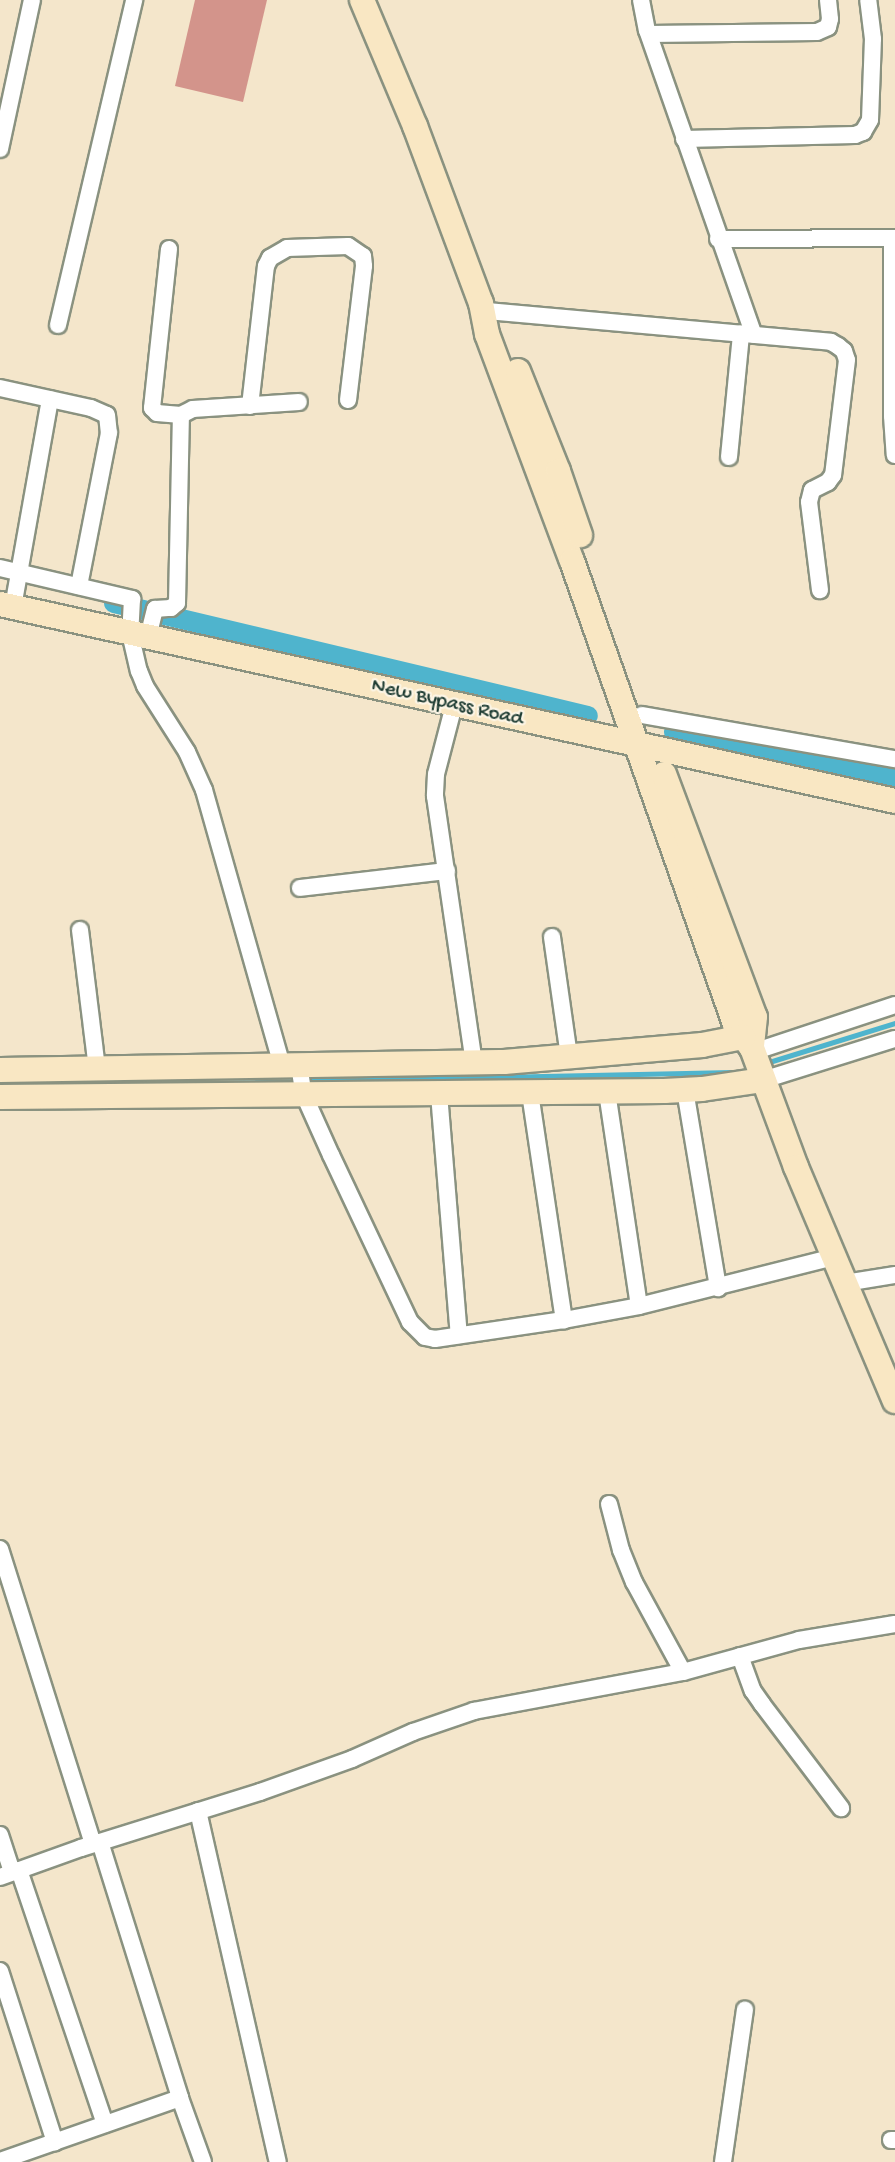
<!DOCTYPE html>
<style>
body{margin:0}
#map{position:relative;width:895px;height:2162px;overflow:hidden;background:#f4e6cb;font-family:"Gochi Hand",sans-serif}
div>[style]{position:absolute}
.stream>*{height:5px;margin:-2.5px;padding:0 2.5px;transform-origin:2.5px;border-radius:2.5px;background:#4fb4cd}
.canal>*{height:20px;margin:-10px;padding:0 10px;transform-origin:10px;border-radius:10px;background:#4fb4cd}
.building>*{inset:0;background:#d3948b}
.roads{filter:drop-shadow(2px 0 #8a9280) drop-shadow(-2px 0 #8a9280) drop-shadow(0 2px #8a9280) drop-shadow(0 -2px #8a9280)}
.street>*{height:16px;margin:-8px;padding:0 8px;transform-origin:8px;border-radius:8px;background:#fff}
.secondary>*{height:24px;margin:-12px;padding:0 12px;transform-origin:12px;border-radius:12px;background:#f9e7c3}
span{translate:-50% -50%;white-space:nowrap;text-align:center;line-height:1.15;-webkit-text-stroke:4.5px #fcf5e5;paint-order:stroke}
.street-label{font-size:21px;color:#1f3d34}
</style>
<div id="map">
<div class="stream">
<i style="left:769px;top:1062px;width:132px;rotate:-17.2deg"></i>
<i style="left:216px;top:1083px;width:517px;rotate:-1.22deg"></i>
</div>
<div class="canal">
<i style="left:114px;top:603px;width:487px;rotate:13.4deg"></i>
<i style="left:674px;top:732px;width:226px;rotate:11.8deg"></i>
</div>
<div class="building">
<i style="clip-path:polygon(195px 0,267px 0,243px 102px,175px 86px)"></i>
</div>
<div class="roads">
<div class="street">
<i style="left:641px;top:0;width:31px;rotate:79deg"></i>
<i style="left:647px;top:30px;width:323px;rotate:70.7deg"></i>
<i style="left:649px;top:34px;width:168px;rotate:-0.7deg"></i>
<i style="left:817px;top:32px;width:12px;rotate:-24deg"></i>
<i style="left:828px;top:27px;width:8px;rotate:-76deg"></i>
<i style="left:830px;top:19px;width:19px;rotate:-96deg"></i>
<i style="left:684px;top:139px;width:171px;rotate:-1.3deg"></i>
<i style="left:855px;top:135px;width:9px;rotate:-21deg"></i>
<i style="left:863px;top:132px;width:14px;rotate:-60deg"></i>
<i style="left:870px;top:120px;width:81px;rotate:-87.9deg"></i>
<i style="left:873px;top:39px;width:39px;rotate:-97deg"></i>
<i style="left:0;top:149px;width:152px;rotate:-77.9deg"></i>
<i style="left:892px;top:238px;width:178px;rotate:90deg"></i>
<i style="left:892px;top:416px;width:39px;rotate:86deg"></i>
<i style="left:718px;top:239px;width:177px;rotate:-0.3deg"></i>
<i style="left:169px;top:249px;width:160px;rotate:96.1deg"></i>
<i style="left:152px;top:408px;width:7px;rotate:45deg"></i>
<i style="left:157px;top:413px;width:24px;rotate:5deg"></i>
<i style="left:487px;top:311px;width:345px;rotate:5.1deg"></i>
<i style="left:831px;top:342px;width:8px;rotate:30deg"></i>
<i style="left:838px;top:346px;width:8px;rotate:40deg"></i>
<i style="left:844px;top:351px;width:9px;rotate:72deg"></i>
<i style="left:847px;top:360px;width:116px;rotate:96.9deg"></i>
<i style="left:833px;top:475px;width:9px;rotate:126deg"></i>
<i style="left:828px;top:482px;width:18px;rotate:153deg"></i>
<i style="left:812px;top:490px;width:12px;rotate:104deg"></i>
<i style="left:809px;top:502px;width:89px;rotate:82.9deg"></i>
<i style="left:58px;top:325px;width:334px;rotate:-76.8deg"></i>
<i style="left:0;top:388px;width:93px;rotate:12.4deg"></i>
<i style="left:91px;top:408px;width:17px;rotate:24deg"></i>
<i style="left:107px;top:415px;width:18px;rotate:84deg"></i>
<i style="left:109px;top:433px;width:156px;rotate:101.1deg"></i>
<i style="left:250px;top:406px;width:141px;rotate:-83.5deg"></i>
<i style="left:266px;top:266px;width:9px;rotate:-63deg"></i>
<i style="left:270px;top:258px;width:20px;rotate:-30deg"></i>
<i style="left:287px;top:248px;width:61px;rotate:-1.9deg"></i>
<i style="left:348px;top:246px;width:18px;rotate:34deg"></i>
<i style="left:363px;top:256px;width:10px;rotate:84deg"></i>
<i style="left:364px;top:266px;width:135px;rotate:96.8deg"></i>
<i style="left:729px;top:457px;width:124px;rotate:-84.4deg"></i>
<i style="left:0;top:568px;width:136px;rotate:13.2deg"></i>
<i style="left:132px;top:599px;width:34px;rotate:93deg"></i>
<i style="left:130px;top:633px;width:39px;rotate:77deg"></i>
<i style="left:139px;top:671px;width:16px;rotate:68deg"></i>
<i style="left:145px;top:686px;width:78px;rotate:57.5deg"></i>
<i style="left:187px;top:752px;width:42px;rotate:65.9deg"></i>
<i style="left:204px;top:790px;width:286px;rotate:74.2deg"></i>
<i style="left:13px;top:607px;width:211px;rotate:-79.9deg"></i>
<i style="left:148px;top:637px;width:29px;rotate:-76deg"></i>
<i style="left:155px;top:609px;width:16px;rotate:-4deg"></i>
<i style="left:171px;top:608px;width:8px;rotate:-40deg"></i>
<i style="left:177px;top:603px;width:188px;rotate:-88.8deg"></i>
<i style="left:181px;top:415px;width:13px;rotate:-27deg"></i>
<i style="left:193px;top:409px;width:106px;rotate:-3.8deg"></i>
<i style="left:454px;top:705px;width:71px;rotate:104.6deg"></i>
<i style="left:436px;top:774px;width:22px;rotate:93deg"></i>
<i style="left:435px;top:796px;width:270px;rotate:81.7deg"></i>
<i style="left:642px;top:715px;width:257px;rotate:9.9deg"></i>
<i style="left:300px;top:888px;width:148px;rotate:-6.6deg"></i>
<i style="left:80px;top:930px;width:139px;rotate:83deg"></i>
<i style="left:552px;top:937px;width:121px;rotate:81.9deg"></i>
<i style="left:753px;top:1052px;width:150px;rotate:-18.3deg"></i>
<i style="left:299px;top:1065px;width:30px;rotate:81deg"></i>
<i style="left:304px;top:1095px;width:66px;rotate:65.8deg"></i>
<i style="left:331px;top:1155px;width:185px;rotate:64.7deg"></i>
<i style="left:410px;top:1322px;width:21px;rotate:45deg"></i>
<i style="left:425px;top:1337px;width:10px;rotate:11deg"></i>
<i style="left:435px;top:1339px;width:130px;rotate:-8.4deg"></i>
<i style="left:564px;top:1320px;width:76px;rotate:-10.6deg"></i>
<i style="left:639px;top:1306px;width:201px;rotate:-14.1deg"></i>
<i style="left:763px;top:1080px;width:138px;rotate:-17.3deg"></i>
<i style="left:685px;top:1090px;width:201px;rotate:80.5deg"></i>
<i style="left:607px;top:1092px;width:216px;rotate:81.5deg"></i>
<i style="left:530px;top:1093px;width:230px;rotate:81.5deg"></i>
<i style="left:439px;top:1094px;width:242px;rotate:85.3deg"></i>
<i style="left:845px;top:1283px;width:51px;rotate:-9.1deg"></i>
<i style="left:609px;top:1504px;width:48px;rotate:75.4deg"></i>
<i style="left:621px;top:1550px;width:35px;rotate:68deg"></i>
<i style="left:634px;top:1582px;width:102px;rotate:61.4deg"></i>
<i style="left:0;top:1549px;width:309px;rotate:72.5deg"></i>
<i style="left:740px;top:1656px;width:37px;rotate:70deg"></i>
<i style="left:753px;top:1691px;width:16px;rotate:55deg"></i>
<i style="left:762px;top:1704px;width:131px;rotate:52.8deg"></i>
<i style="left:198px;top:1811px;width:360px;rotate:77.2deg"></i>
<i style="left:0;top:1835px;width:39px;rotate:72deg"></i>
<i style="left:100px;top:1842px;width:268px;rotate:72.6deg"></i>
<i style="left:180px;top:2098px;width:68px;rotate:70.2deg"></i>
<i style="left:19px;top:1870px;width:268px;rotate:71.3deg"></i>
<i style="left:0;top:1877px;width:86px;rotate:-19.7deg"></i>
<i style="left:81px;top:1848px;width:188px;rotate:-17.4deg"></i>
<i style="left:260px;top:1792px;width:98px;rotate:-19.7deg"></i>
<i style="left:352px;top:1759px;width:67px;rotate:-23.9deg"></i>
<i style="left:413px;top:1732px;width:65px;rotate:-19deg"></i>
<i style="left:474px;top:1711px;width:213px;rotate:-10.6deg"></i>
<i style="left:683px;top:1672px;width:120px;rotate:-15.4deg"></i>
<i style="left:799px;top:1640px;width:97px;rotate:-9.5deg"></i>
<i style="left:0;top:1971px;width:180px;rotate:72.2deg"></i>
<i style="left:891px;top:2140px;width:4px"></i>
<i style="left:0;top:2161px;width:191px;rotate:-19.3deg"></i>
<i style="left:723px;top:2162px;width:154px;rotate:-81.8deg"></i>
</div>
<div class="secondary">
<i style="left:362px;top:0;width:137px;rotate:67.2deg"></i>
<i style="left:415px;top:126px;width:189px;rotate:69.6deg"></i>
<i style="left:481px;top:303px;width:32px;rotate:79deg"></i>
<i style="left:487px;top:334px;width:242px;rotate:69.5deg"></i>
<i style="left:572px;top:561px;width:492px;rotate:70.6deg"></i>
<i style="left:735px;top:1025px;width:29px;rotate:54deg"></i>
<i style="left:752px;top:1048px;width:127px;rotate:69.7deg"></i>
<i style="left:796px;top:1167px;width:254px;rotate:67.1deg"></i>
<i style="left:518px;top:371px;width:108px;rotate:68.2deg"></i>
<i style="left:558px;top:471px;width:68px;rotate:71deg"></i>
<i style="left:0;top:604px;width:916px;rotate:12.41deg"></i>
<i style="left:664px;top:774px;width:259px;rotate:69.5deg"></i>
<i style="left:755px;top:1017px;width:31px;rotate:96deg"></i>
<i style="left:0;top:1070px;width:504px;rotate:-0.91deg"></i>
<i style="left:504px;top:1062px;width:199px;rotate:-4.9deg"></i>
<i style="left:702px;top:1045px;width:42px;rotate:-11deg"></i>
<i style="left:0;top:1097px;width:664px;rotate:-0.52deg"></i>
<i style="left:664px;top:1091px;width:38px;rotate:-3deg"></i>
<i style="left:702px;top:1089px;width:62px;rotate:-8.4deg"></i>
</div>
</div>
<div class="street-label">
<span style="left:447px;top:704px;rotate:13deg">New Bypass Road</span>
</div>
</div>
